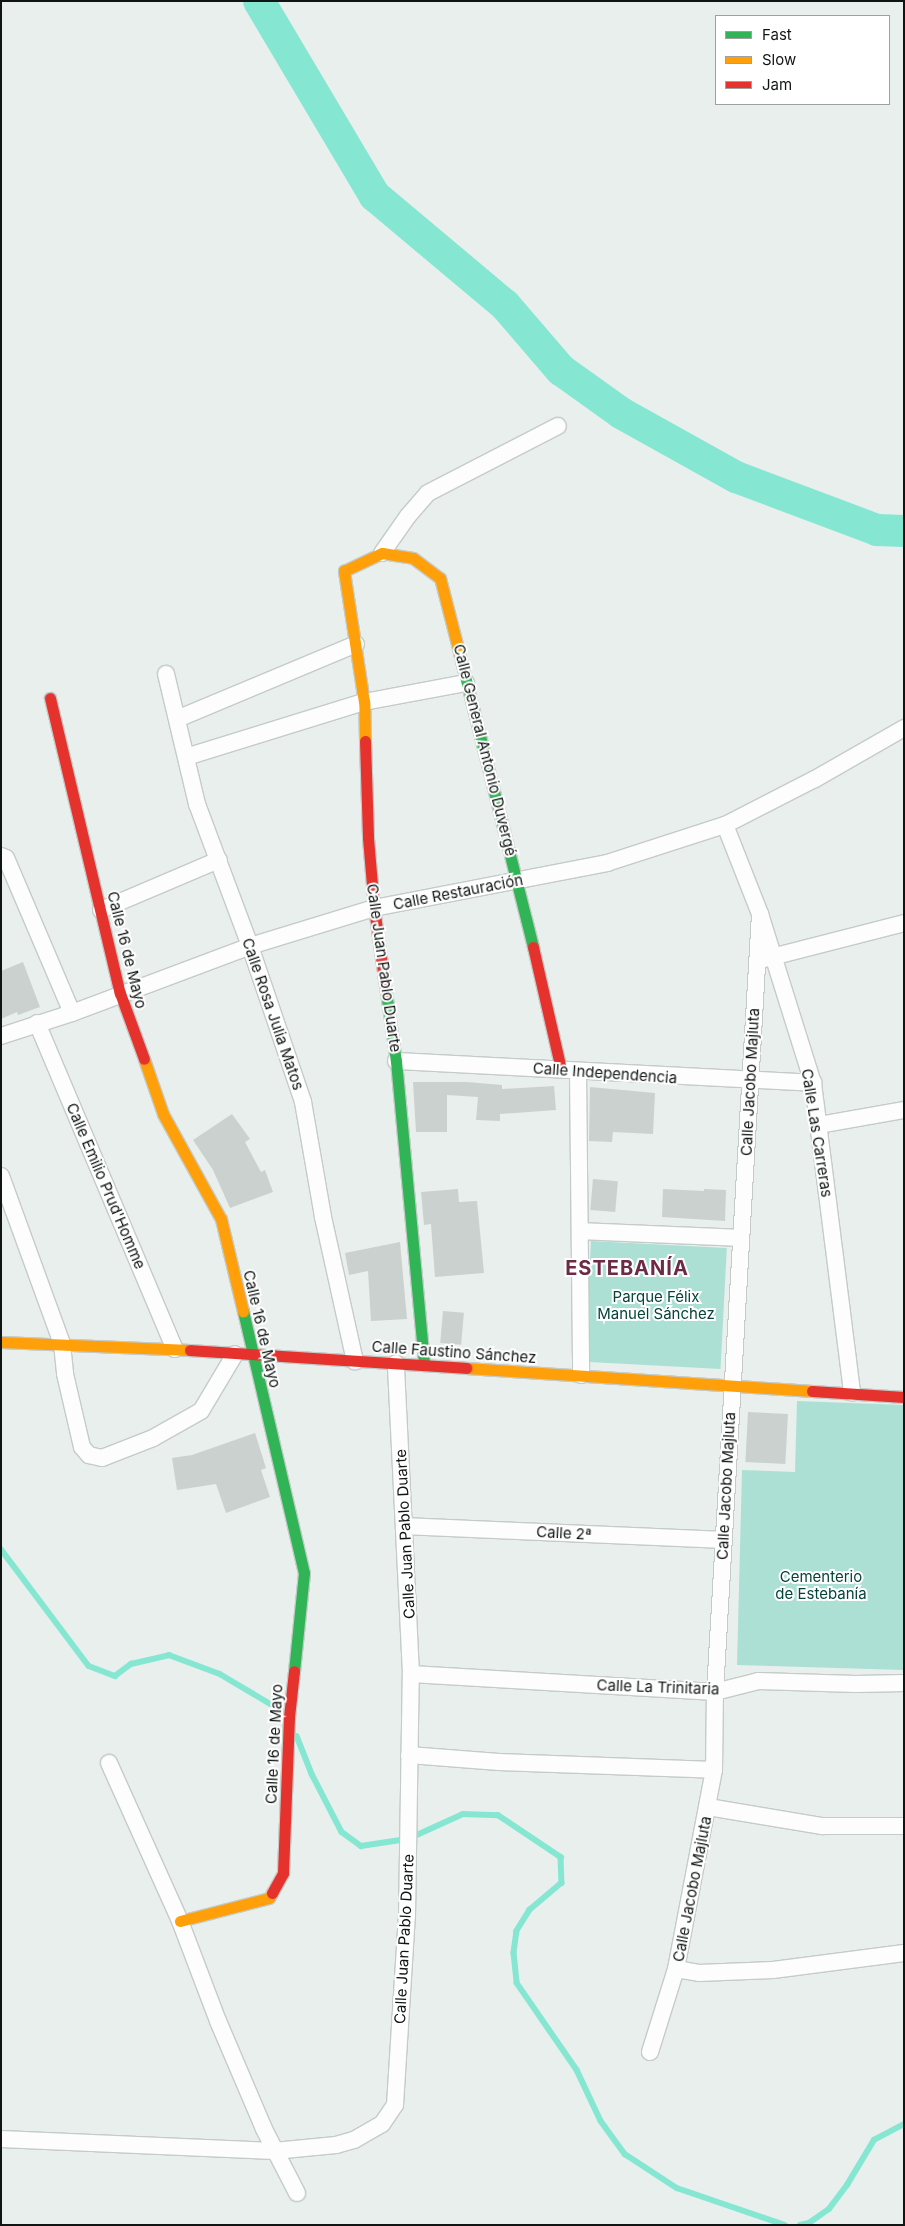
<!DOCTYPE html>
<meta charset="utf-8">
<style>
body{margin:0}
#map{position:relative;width:905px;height:2226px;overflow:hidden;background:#e8efed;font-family:Inter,sans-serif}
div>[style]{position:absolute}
.green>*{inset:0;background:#ace0d4;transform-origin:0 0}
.stream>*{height:5.5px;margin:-2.75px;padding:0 2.75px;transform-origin:2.75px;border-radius:2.75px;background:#85e7d2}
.river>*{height:32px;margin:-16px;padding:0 16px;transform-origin:16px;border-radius:16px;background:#85e7d2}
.building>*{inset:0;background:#cbd1cf;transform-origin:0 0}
.roads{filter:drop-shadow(1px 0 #c5cbc9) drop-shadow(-1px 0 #c5cbc9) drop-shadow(0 1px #c5cbc9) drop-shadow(0 -1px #c5cbc9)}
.street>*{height:16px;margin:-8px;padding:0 8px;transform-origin:8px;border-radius:8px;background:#fcfdfc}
.fast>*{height:11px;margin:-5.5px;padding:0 5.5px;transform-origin:5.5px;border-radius:5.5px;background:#30b455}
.slow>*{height:11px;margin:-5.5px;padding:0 5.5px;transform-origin:5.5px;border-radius:5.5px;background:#ff9f0a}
.jam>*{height:11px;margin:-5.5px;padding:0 5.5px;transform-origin:5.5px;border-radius:5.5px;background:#e5322d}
span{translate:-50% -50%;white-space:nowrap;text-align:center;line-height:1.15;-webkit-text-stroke:4px #fff;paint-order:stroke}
.street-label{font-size:15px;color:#101513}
.park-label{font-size:15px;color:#054439}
.district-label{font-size:20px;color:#6d2a45;font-weight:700;letter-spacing:1px}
.frame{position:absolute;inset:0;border:2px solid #101513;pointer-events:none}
.legend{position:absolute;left:715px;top:15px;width:175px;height:90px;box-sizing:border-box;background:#fff;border:1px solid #9fa1a1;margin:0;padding:6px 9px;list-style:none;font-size:15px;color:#101513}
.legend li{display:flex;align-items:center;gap:10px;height:25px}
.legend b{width:25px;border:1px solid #9fa1a1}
</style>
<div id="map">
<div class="green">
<i style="left:591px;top:1241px;width:136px;height:121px;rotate:3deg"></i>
<i style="clip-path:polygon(797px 1401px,904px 1405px,904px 1670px,737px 1665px,742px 1470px,795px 1472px)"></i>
</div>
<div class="stream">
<i style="left:1px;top:1549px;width:146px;rotate:53.1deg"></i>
<i style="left:89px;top:1666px;width:28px;rotate:21deg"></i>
<i style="left:115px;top:1676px;width:20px;rotate:-37deg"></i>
<i style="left:131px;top:1664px;width:39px;rotate:-13deg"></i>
<i style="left:169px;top:1655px;width:54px;rotate:20.4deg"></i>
<i style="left:220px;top:1674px;width:74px;rotate:30.7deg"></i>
<i style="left:297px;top:1736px;width:41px;rotate:68.5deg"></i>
<i style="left:312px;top:1774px;width:65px;rotate:62.7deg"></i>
<i style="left:342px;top:1832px;width:24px;rotate:36deg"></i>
<i style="left:361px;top:1846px;width:48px;rotate:-8.5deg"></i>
<i style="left:408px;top:1839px;width:60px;rotate:-24.4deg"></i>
<i style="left:463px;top:1814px;width:35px;rotate:2deg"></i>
<i style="left:498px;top:1815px;width:76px;rotate:33.7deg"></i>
<i style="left:561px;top:1857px;width:26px;rotate:88deg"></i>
<i style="left:562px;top:1883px;width:42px;rotate:139.8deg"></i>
<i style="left:530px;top:1910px;width:25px;rotate:122deg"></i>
<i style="left:517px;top:1931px;width:22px;rotate:98deg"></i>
<i style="left:514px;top:1953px;width:30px;rotate:84deg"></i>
<i style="left:517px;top:1983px;width:106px;rotate:55.4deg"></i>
<i style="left:577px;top:2070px;width:56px;rotate:64.8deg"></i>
<i style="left:601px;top:2121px;width:41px;rotate:54deg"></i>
<i style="left:625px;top:2154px;width:62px;rotate:33.2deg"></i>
<i style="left:677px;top:2188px;width:114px;rotate:18.9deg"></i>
<i style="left:800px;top:2225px;width:9px;rotate:-13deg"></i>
<i style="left:809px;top:2223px;width:24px;rotate:-35deg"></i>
<i style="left:829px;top:2209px;width:30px;rotate:-53deg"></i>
<i style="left:847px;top:2185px;width:52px;rotate:-59deg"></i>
<i style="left:874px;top:2140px;width:34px;rotate:-28deg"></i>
</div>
<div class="river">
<i style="left:259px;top:1px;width:227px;rotate:59.3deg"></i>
<i style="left:375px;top:196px;width:170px;rotate:40deg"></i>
<i style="left:505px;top:305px;width:86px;rotate:49.3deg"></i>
<i style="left:561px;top:370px;width:74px;rotate:35.6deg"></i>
<i style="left:621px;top:413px;width:132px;rotate:29.1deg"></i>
<i style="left:736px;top:477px;width:151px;rotate:20.6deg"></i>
<i style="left:877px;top:530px;width:27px;rotate:2deg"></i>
</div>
<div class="building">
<i style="clip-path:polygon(23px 962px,40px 1007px,18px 1015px,17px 1012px,1px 1019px,1px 971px)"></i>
<i style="clip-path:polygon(413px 1082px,467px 1082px,502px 1085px,502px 1089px,554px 1086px,556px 1110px,500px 1114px,500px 1121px,476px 1120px,478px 1097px,447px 1095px,447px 1132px,416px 1132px)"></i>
<i style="clip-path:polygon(590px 1087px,655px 1093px,653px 1134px,613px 1132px,612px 1142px,589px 1141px)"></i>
<i style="clip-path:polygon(232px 1114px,250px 1139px,245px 1142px,261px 1172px,265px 1170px,273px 1192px,230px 1208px,213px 1170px,193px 1140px)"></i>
<i style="left:593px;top:1179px;width:25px;height:31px;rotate:5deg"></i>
<i style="clip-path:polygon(458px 1189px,459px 1202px,477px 1201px,484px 1273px,435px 1277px,431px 1224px,424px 1225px,421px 1192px)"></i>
<i style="clip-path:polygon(663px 1189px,704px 1191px,704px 1189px,726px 1190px,725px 1221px,662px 1217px)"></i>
<i style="clip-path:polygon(400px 1242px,407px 1319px,371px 1321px,368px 1271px,349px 1275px,345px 1253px)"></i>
<i style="left:443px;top:1311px;width:21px;height:32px;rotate:5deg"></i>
<i style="left:748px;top:1412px;width:40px;height:50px;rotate:3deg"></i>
<i style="clip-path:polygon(255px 1433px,266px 1468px,261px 1470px,270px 1497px,226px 1513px,216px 1484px,177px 1490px,172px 1458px,192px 1455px)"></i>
</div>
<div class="roads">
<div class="street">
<i style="left:382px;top:553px;width:45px;rotate:-54.9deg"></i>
<i style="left:408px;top:516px;width:30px;rotate:-49deg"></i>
<i style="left:428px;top:493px;width:146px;rotate:-27.3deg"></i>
<i style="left:166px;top:674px;width:134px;rotate:76.6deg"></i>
<i style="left:197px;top:804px;width:152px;rotate:69.5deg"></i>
<i style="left:250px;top:946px;width:165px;rotate:71.2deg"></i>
<i style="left:303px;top:1102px;width:117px;rotate:80.1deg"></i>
<i style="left:323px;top:1217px;width:148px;rotate:77.5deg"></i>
<i style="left:177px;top:719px;width:194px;rotate:-22.7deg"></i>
<i style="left:186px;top:757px;width:186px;rotate:-17.2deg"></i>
<i style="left:364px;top:702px;width:104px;rotate:-10.6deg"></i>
<i style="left:725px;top:825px;width:96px;rotate:68.5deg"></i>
<i style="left:760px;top:914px;width:177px;rotate:72.6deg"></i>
<i style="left:813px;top:1083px;width:312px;rotate:82.8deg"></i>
<i style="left:1px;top:856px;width:5px;rotate:22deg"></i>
<i style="left:6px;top:858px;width:168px;rotate:66.9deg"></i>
<i style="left:101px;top:910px;width:128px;rotate:-23deg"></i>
<i style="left:764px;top:959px;width:145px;rotate:-14.4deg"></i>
<i style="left:37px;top:1023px;width:354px;rotate:67.1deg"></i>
<i style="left:1px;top:1036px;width:75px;rotate:-17.9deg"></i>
<i style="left:72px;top:1013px;width:190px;rotate:-20.6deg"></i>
<i style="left:250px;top:946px;width:130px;rotate:-17deg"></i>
<i style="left:374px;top:908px;width:237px;rotate:-10.9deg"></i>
<i style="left:607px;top:863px;width:124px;rotate:-17.9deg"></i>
<i style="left:725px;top:825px;width:101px;rotate:-27.1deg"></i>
<i style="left:815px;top:779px;width:103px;rotate:-29.8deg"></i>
<i style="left:396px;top:1061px;width:418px;rotate:3deg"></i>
<i style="left:578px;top:1072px;width:303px;rotate:89.4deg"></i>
<i style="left:819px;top:1125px;width:86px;rotate:-10deg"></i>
<i style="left:1px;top:1176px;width:179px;rotate:70deg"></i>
<i style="left:62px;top:1344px;width:30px;rotate:84deg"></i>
<i style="left:65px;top:1374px;width:75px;rotate:76.9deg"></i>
<i style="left:82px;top:1447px;width:11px;rotate:49deg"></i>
<i style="left:89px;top:1455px;width:13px;rotate:13deg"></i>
<i style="left:102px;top:1458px;width:55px;rotate:-21.4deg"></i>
<i style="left:153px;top:1438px;width:55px;rotate:-29.4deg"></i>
<i style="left:201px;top:1411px;width:66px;rotate:-59.2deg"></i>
<i style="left:581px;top:1231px;width:160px;rotate:2.5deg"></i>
<i style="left:405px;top:1526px;width:318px;rotate:2.5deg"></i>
<i style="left:411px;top:1674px;width:305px;rotate:3.4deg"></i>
<i style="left:715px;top:1692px;width:44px;rotate:-14.3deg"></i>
<i style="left:758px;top:1681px;width:98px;rotate:1.8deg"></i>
<i style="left:856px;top:1684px;width:48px;rotate:-1.2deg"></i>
<i style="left:409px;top:1755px;width:90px;rotate:4.4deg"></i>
<i style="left:499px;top:1762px;width:215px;rotate:2.1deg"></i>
<i style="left:109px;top:1763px;width:173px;rotate:65.8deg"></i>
<i style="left:180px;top:1921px;width:107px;rotate:69.2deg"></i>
<i style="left:218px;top:2021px;width:117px;rotate:66.9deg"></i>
<i style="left:264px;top:2129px;width:72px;rotate:62.7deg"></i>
<i style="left:708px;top:1807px;width:116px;rotate:9.5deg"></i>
<i style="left:822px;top:1826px;width:82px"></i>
<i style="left:676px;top:1969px;width:23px;rotate:10deg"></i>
<i style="left:699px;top:1973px;width:74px;rotate:-2.3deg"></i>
<i style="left:773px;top:1970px;width:132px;rotate:-7.4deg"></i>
<i style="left:650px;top:2052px;width:87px;rotate:-72.6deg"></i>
<i style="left:676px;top:1969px;width:203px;rotate:-79.2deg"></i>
<i style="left:714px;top:1770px;width:78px;rotate:-89.3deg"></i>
<i style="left:715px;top:1692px;width:779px;rotate:-86.69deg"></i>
<i style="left:1px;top:2139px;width:273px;rotate:2.5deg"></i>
<i style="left:274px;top:2151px;width:62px;rotate:-5.5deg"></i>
<i style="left:336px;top:2145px;width:19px;rotate:-16deg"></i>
<i style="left:354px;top:2140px;width:32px;rotate:-30deg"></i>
<i style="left:382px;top:2124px;width:23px;rotate:-56deg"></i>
<i style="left:395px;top:2105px;width:189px;rotate:-86.4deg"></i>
<i style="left:407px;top:1916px;width:242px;rotate:-89.1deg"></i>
<i style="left:411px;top:1674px;width:311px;rotate:-92.8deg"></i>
</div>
<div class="fast">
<i style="left:460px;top:656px;width:300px;rotate:75.9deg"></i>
<i style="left:386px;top:992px;width:70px;rotate:81.8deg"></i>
<i style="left:396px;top:1061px;width:305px;rotate:84.7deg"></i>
<i style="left:243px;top:1311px;width:269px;rotate:76.9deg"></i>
<i style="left:304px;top:1573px;width:99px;rotate:95.8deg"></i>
</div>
<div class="slow">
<i style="left:365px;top:741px;width:39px;rotate:-91deg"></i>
<i style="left:364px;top:702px;width:133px;rotate:-98.7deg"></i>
<i style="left:344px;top:571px;width:42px;rotate:-25.3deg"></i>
<i style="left:382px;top:553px;width:31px;rotate:9deg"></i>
<i style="left:413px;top:558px;width:34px;rotate:37deg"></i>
<i style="left:440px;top:578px;width:81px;rotate:75.6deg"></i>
<i style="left:144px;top:1059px;width:58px;rotate:70.9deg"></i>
<i style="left:163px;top:1114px;width:120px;rotate:61.1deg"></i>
<i style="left:221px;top:1219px;width:95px;rotate:76.6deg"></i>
<i style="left:1px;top:1342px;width:189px;rotate:2.4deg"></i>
<i style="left:466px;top:1368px;width:347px;rotate:3.8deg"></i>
<i style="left:180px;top:1921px;width:92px;rotate:-14.5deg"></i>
<i style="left:269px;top:1898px;width:6px;rotate:-59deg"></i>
</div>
<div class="jam">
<i style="left:50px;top:698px;width:303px;rotate:76.7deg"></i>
<i style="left:120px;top:993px;width:70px;rotate:70deg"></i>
<i style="left:365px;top:741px;width:97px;rotate:88.2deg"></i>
<i style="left:368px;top:838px;width:70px;rotate:85.1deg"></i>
<i style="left:374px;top:908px;width:85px;rotate:81.9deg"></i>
<i style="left:533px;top:947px;width:125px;rotate:77.1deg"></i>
<i style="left:190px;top:1350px;width:277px;rotate:3.7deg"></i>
<i style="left:812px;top:1391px;width:92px;rotate:3.7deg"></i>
<i style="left:272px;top:1893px;width:23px;rotate:-61deg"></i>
<i style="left:283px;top:1873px;width:156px;rotate:-87.8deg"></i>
<i style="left:289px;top:1717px;width:46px;rotate:-83.8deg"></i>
</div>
</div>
<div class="street-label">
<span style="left:485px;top:750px;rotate:76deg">Calle General Antonio Duvergé</span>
<span style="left:458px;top:892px;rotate:-11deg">Calle Restauración</span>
<span style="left:127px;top:950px;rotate:76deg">Calle 16 de Mayo</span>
<span style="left:384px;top:968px;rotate:82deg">Calle Juan Pablo Duarte</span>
<span style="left:273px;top:1014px;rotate:71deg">Calle Rosa Julia Matos</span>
<span style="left:605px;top:1073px;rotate:4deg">Calle Independencia</span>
<span style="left:750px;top:1082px;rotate:-87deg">Calle Jacobo Majluta</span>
<span style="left:817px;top:1133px;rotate:81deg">Calle Las Carreras</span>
<span style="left:106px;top:1186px;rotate:67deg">Calle Emilio Prud'Homme</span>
<span style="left:262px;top:1329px;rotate:77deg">Calle 16 de Mayo</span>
<span style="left:454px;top:1352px;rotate:4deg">Calle Faustino Sánchez</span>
<span style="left:726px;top:1486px;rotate:-87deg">Calle Jacobo Majluta</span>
<span style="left:564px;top:1533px;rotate:3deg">Calle 2ª</span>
<span style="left:405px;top:1534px;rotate:-93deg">Calle Juan Pablo Duarte</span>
<span style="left:658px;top:1687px;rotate:2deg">Calle La Trinitaria</span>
<span style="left:274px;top:1744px;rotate:-87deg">Calle 16 de Mayo</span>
<span style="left:692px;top:1889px;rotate:-79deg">Calle Jacobo Majluta</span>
<span style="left:404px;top:1939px;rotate:-87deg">Calle Juan Pablo Duarte</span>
</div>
<div class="park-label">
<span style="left:656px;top:1305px">Parque Félix<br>Manuel Sánchez</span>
<span style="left:821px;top:1585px">Cementerio<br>de Estebanía</span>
</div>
<div class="district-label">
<span style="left:627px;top:1268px">ESTEBANÍA</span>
</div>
<div class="frame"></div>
<ul class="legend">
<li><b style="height:6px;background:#30b455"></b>Fast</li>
<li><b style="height:6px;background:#ff9f0a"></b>Slow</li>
<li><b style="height:6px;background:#e5322d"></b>Jam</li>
</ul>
</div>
